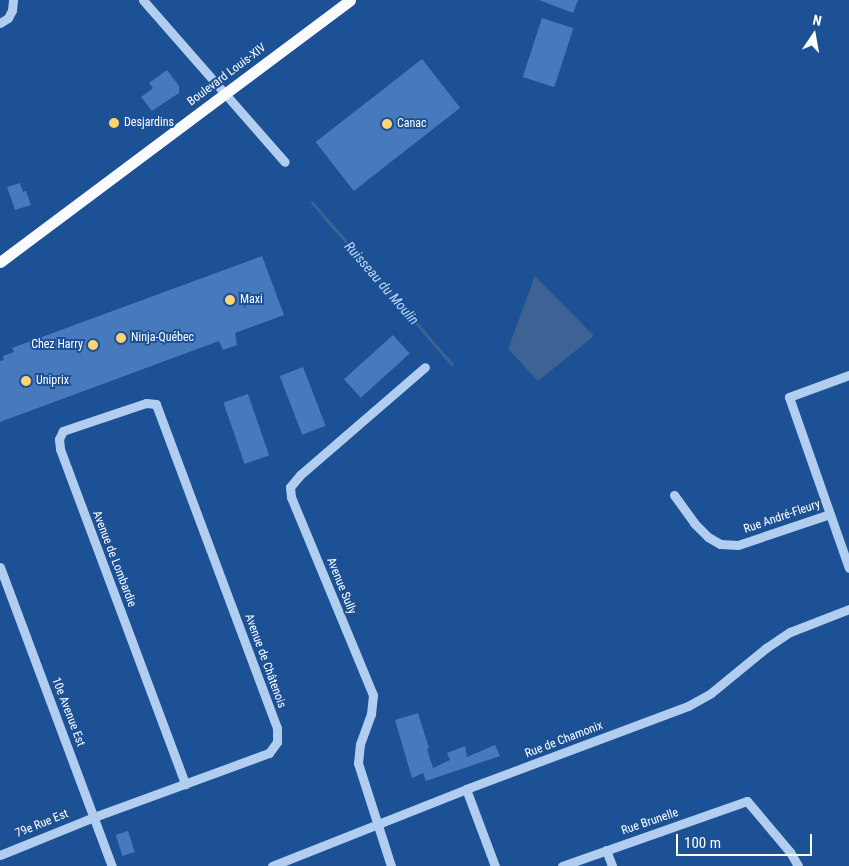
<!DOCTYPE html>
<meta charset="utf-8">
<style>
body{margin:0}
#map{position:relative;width:849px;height:866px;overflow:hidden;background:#1d5195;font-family:"Roboto Condensed",sans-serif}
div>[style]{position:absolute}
.water>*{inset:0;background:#3d6293}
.stream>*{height:2.5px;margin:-1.25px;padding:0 1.25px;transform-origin:1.25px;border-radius:1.25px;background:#3d6293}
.building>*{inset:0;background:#467abc;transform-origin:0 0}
.minor>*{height:9px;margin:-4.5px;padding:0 4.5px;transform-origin:4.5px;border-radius:4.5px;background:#b1cdef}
.major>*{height:11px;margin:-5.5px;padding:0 5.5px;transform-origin:5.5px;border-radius:5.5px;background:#f9fbff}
.dots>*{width:14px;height:14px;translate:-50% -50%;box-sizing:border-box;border:2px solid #1d5195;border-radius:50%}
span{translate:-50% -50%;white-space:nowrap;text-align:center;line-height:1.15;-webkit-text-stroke:4px #1d5195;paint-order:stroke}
.street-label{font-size:12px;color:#fff}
.poi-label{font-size:12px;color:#fff}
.left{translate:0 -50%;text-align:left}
.right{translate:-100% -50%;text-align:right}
.water-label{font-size:14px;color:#bdd7f6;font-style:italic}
.north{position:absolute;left:789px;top:10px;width:50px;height:50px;-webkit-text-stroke:4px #1d5195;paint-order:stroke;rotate:12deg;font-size:14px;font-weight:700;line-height:20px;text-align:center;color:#fff}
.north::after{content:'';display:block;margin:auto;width:18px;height:22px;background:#fff;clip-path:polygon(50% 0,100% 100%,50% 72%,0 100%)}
.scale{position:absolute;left:676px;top:834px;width:136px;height:22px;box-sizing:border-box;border:2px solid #fff;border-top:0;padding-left:6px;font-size:15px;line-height:18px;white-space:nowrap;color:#fff;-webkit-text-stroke:4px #1d5195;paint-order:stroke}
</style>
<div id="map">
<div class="water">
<i style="clip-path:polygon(535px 276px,594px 336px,538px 381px,508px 349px)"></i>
</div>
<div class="stream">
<i style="left:312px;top:202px;width:214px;rotate:49.2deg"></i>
</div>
<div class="building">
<i style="clip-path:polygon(539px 0,578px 0,573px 13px)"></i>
<i style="left:542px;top:18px;width:33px;height:62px;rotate:18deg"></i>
<i style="left:422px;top:59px;width:62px;height:135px;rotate:52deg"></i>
<i style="clip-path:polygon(167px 70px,179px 86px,179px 93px,152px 111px,141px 97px,153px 88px,149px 83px)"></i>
<i style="clip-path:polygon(20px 183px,23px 192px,26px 191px,31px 205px,15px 210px,7px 187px)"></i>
<i style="clip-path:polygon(262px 256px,284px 315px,235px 333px,237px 345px,223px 350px,219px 341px,0 422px,0 361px,4px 360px,3px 356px,14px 352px,12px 348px)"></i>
<i style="left:393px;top:335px;width:25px;height:66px;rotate:48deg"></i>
<i style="left:303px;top:367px;width:63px;height:25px;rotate:69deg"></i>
<i style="left:248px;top:394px;width:65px;height:26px;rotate:71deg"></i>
<i style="clip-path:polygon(418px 713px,429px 748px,427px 749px,433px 768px,450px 760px,447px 753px,465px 746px,467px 757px,495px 745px,500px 756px,426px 781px,423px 773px,412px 778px,395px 720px)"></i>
<i style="left:128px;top:831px;width:22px;height:13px;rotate:72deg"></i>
</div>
<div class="minor">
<i style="left:143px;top:0;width:215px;rotate:48.8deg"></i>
<i style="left:0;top:23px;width:9px;rotate:-32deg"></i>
<i style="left:8px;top:18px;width:9px;rotate:-63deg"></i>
<i style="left:12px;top:10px;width:10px;rotate:-84deg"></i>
<i style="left:849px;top:375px;width:64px;rotate:159.9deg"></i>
<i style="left:789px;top:397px;width:181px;rotate:70.7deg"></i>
<i style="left:674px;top:495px;width:34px;rotate:54deg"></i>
<i style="left:694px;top:523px;width:20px;rotate:45deg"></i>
<i style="left:708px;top:537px;width:14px;rotate:30deg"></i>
<i style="left:720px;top:544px;width:18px;rotate:3deg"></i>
<i style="left:738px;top:545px;width:97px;rotate:-18.6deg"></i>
<i style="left:0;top:567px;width:319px;rotate:69.5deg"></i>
<i style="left:466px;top:789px;width:82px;rotate:69.4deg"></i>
<i style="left:606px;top:850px;width:17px;rotate:69deg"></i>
<i style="left:0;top:855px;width:101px;rotate:-22deg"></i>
<i style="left:94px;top:817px;width:186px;rotate:-20.1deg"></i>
<i style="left:269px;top:753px;width:14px;rotate:-54deg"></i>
<i style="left:277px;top:742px;width:14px;rotate:-90deg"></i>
<i style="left:277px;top:728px;width:346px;rotate:-110.5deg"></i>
<i style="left:156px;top:404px;width:10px;rotate:-174deg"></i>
<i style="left:146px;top:403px;width:88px;rotate:161.4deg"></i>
<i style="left:63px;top:431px;width:9px;rotate:117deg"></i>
<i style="left:59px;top:439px;width:10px;rotate:84deg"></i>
<i style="left:60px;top:449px;width:358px;rotate:69.5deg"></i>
<i style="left:272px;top:866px;width:209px;rotate:-21.6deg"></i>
<i style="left:466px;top:789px;width:237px;rotate:-20.5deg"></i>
<i style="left:688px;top:706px;width:26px;rotate:-29deg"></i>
<i style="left:711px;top:693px;width:71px;rotate:-39.3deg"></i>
<i style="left:766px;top:648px;width:29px;rotate:-34deg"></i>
<i style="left:790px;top:632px;width:63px;rotate:-21.3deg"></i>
<i style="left:391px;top:866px;width:108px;rotate:-107.8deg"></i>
<i style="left:358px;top:763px;width:19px;rotate:-84deg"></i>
<i style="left:360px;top:744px;width:32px;rotate:-70deg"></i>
<i style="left:371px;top:714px;width:19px;rotate:-84deg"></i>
<i style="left:373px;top:695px;width:214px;rotate:-112.5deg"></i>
<i style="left:291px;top:497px;width:10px;rotate:-96deg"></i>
<i style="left:290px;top:487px;width:16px;rotate:-50deg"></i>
<i style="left:300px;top:475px;width:165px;rotate:-40.8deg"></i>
<i style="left:562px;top:866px;width:196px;rotate:-19.4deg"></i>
<i style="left:747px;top:801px;width:67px;rotate:49.9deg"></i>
<i style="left:790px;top:852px;width:16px;rotate:60deg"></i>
</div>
<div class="major">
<i style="left:0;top:262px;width:437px;rotate:-36.8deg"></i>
</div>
<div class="dots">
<i style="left:114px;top:123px;background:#fed570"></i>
<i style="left:387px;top:124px;background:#fed570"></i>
<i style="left:230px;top:300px;background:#fed570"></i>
<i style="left:121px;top:338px;background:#fed570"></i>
<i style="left:93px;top:345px;background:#fed570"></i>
<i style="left:26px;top:381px;background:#fed570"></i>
</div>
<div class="street-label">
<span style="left:227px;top:75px;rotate:-37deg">Boulevard Louis-XIV</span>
<span style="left:782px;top:517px;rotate:-19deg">Rue André-Fleury</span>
<span style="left:114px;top:559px;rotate:69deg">Avenue de Lombardie</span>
<span style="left:341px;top:586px;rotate:68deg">Avenue Sully</span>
<span style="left:265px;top:661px;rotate:70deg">Avenue de Châtenois</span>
<span style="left:68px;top:712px;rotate:69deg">10e Avenue Est</span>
<span style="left:564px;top:740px;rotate:-21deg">Rue de Chamonix</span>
<span style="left:650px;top:822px;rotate:-19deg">Rue Brunelle</span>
<span style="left:42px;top:824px;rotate:-22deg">79e Rue Est</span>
</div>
<div class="poi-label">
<span class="left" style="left:124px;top:123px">Desjardins</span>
<span class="left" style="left:397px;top:124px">Canac</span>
<span class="left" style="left:240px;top:300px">Maxi</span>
<span class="left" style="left:131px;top:338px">Ninja-Québec</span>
<span class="right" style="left:83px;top:345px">Chez Harry</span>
<span class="left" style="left:36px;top:381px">Uniprix</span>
</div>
<div class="water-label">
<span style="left:382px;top:283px;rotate:49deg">Ruisseau du Moulin</span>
</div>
<div class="north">N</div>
<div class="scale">100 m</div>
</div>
